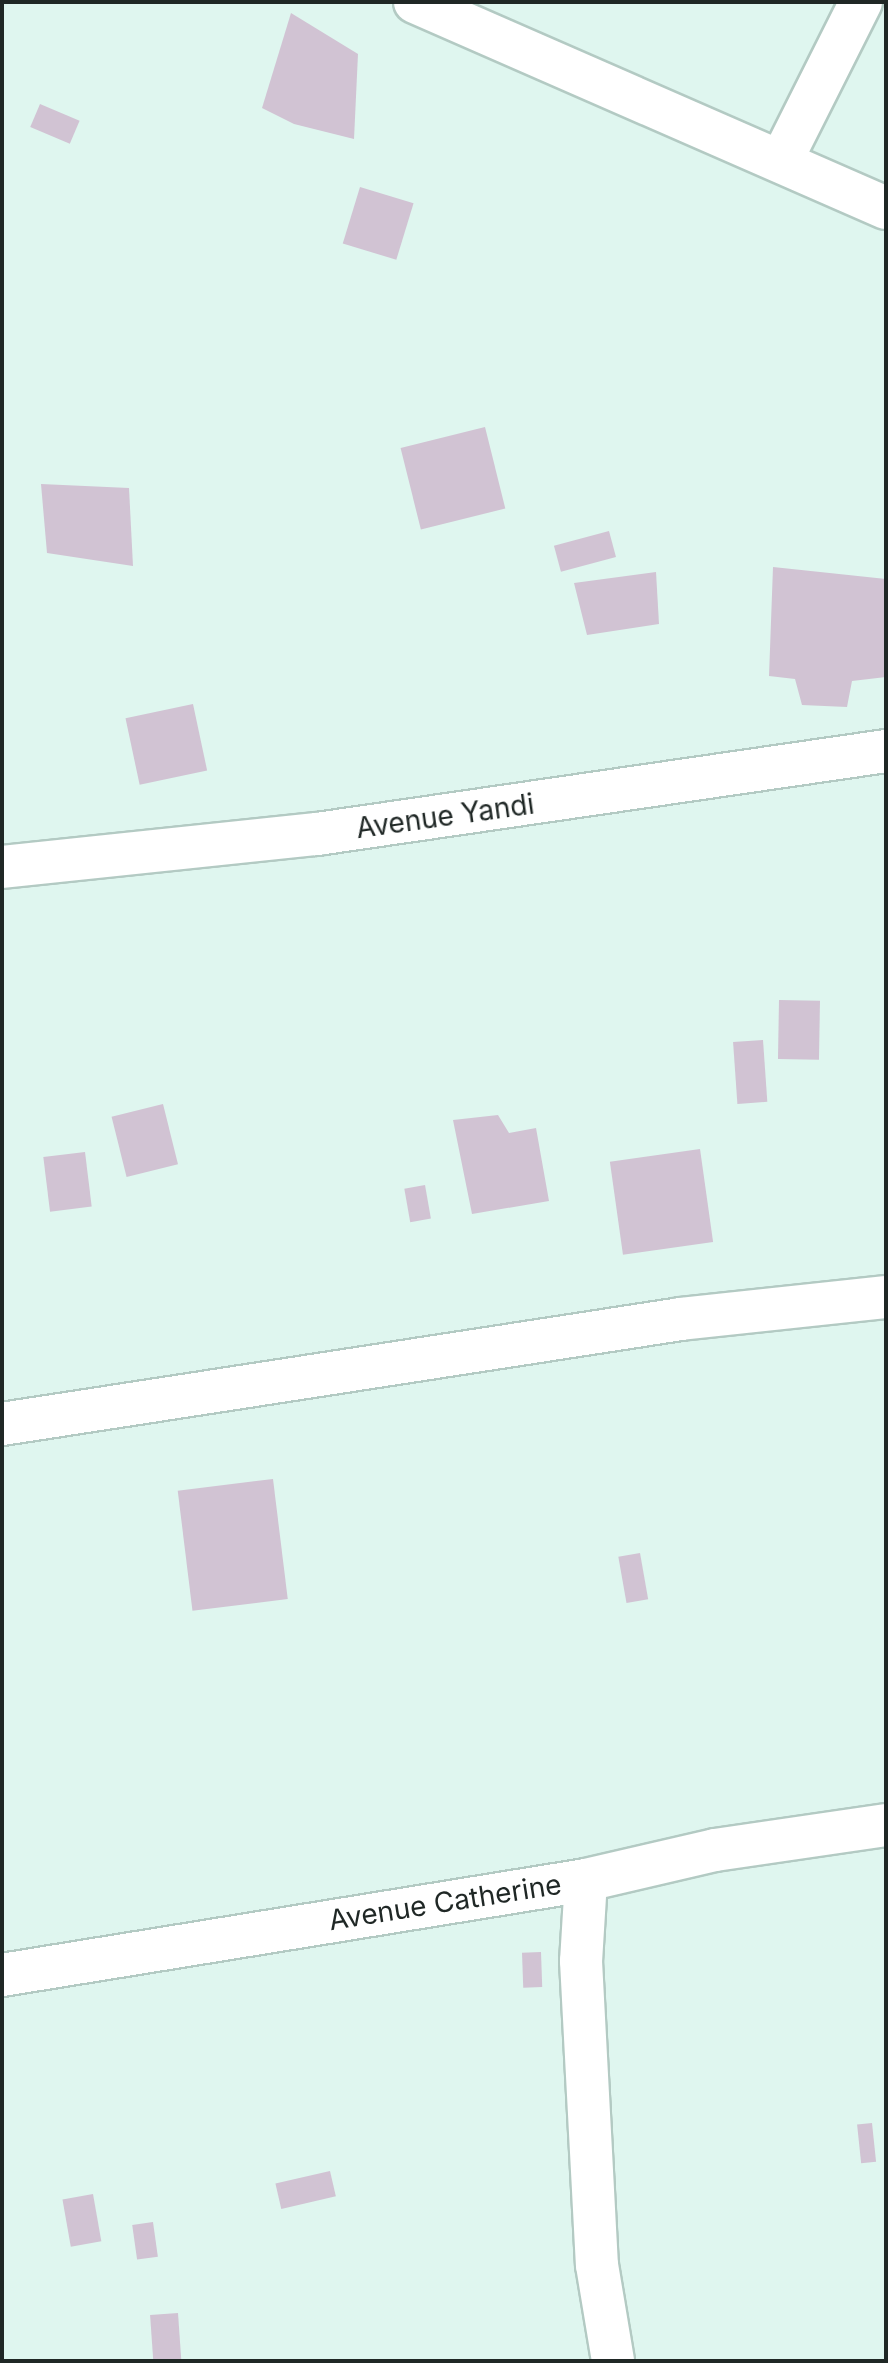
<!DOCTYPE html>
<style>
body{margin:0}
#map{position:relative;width:888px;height:2363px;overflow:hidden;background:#dff6ef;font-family:Inter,sans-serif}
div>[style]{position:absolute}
.building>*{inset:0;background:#d1c3d3;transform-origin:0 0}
.roads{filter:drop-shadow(2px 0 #b3cac3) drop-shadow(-2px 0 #b3cac3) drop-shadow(0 2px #b3cac3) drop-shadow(0 -2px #b3cac3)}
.minor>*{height:42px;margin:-21px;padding:0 21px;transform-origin:21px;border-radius:21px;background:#fff}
span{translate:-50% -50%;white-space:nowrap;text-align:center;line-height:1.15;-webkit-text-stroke:6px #fff;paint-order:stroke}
.street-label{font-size:28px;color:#1f2725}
.frame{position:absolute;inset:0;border:4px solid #1f2725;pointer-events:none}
</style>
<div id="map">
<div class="building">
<i style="clip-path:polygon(291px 13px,358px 54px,354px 139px,294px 124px,262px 108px)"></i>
<i style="left:40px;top:104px;width:43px;height:25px;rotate:23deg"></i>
<i style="left:360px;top:187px;width:56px;height:59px;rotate:17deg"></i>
<i style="left:485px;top:427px;width:84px;height:87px;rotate:76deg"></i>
<i style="clip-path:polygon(41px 484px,129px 488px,133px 566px,47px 553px)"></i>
<i style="left:609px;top:531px;width:27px;height:57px;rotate:75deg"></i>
<i style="clip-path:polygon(773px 567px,886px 579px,886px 677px,852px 681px,847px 707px,802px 705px,795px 679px,769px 676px)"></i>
<i style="clip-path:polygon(656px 572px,659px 624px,587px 635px,574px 583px)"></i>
<i style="left:193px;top:704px;width:68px;height:69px;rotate:78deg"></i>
<i style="left:779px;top:1000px;width:41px;height:59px;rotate:1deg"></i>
<i style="left:763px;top:1040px;width:62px;height:30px;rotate:86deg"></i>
<i style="left:163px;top:1104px;width:62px;height:53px;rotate:76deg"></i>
<i style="clip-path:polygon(498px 1115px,509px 1133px,536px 1128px,549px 1201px,472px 1214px,453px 1120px)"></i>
<i style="left:700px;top:1149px;width:94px;height:91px;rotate:82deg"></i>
<i style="left:85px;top:1152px;width:55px;height:42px;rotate:83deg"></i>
<i style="left:425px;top:1185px;width:34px;height:21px;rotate:80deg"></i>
<i style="left:273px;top:1479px;width:121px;height:96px;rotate:83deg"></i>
<i style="left:640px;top:1553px;width:47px;height:22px;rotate:80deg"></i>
<i style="left:541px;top:1952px;width:35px;height:19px;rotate:88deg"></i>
<i style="left:872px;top:2123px;width:39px;height:15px;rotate:84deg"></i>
<i style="left:330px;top:2171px;width:26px;height:56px;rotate:77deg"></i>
<i style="left:93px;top:2194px;width:48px;height:31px;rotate:80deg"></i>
<i style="left:153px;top:2222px;width:35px;height:21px;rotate:82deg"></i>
<i style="left:178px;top:2313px;width:48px;height:28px;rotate:86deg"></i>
</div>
<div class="roads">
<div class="minor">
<i style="left:415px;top:2px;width:514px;rotate:23.62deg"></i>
<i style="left:781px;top:161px;width:178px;rotate:-63.3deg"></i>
<i style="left:2px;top:867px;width:317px;rotate:-6deg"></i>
<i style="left:317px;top:834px;width:575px;rotate:-8.3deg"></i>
<i style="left:2px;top:1424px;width:687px;rotate:-8.79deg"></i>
<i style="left:681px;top:1319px;width:206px;rotate:-6.1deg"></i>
<i style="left:586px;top:1880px;width:81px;rotate:93.5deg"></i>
<i style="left:581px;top:1961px;width:304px;rotate:87deg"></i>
<i style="left:597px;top:2265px;width:97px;rotate:80.5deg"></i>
<i style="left:2px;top:1975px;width:592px;rotate:-9.24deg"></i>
<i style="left:586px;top:1880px;width:132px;rotate:-13.1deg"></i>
<i style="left:715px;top:1850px;width:173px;rotate:-8.3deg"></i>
</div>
</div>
<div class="street-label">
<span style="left:445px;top:816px;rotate:-8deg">Avenue Yandi</span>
<span style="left:445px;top:1902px;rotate:-9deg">Avenue Catherine</span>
</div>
<div class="frame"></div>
</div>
